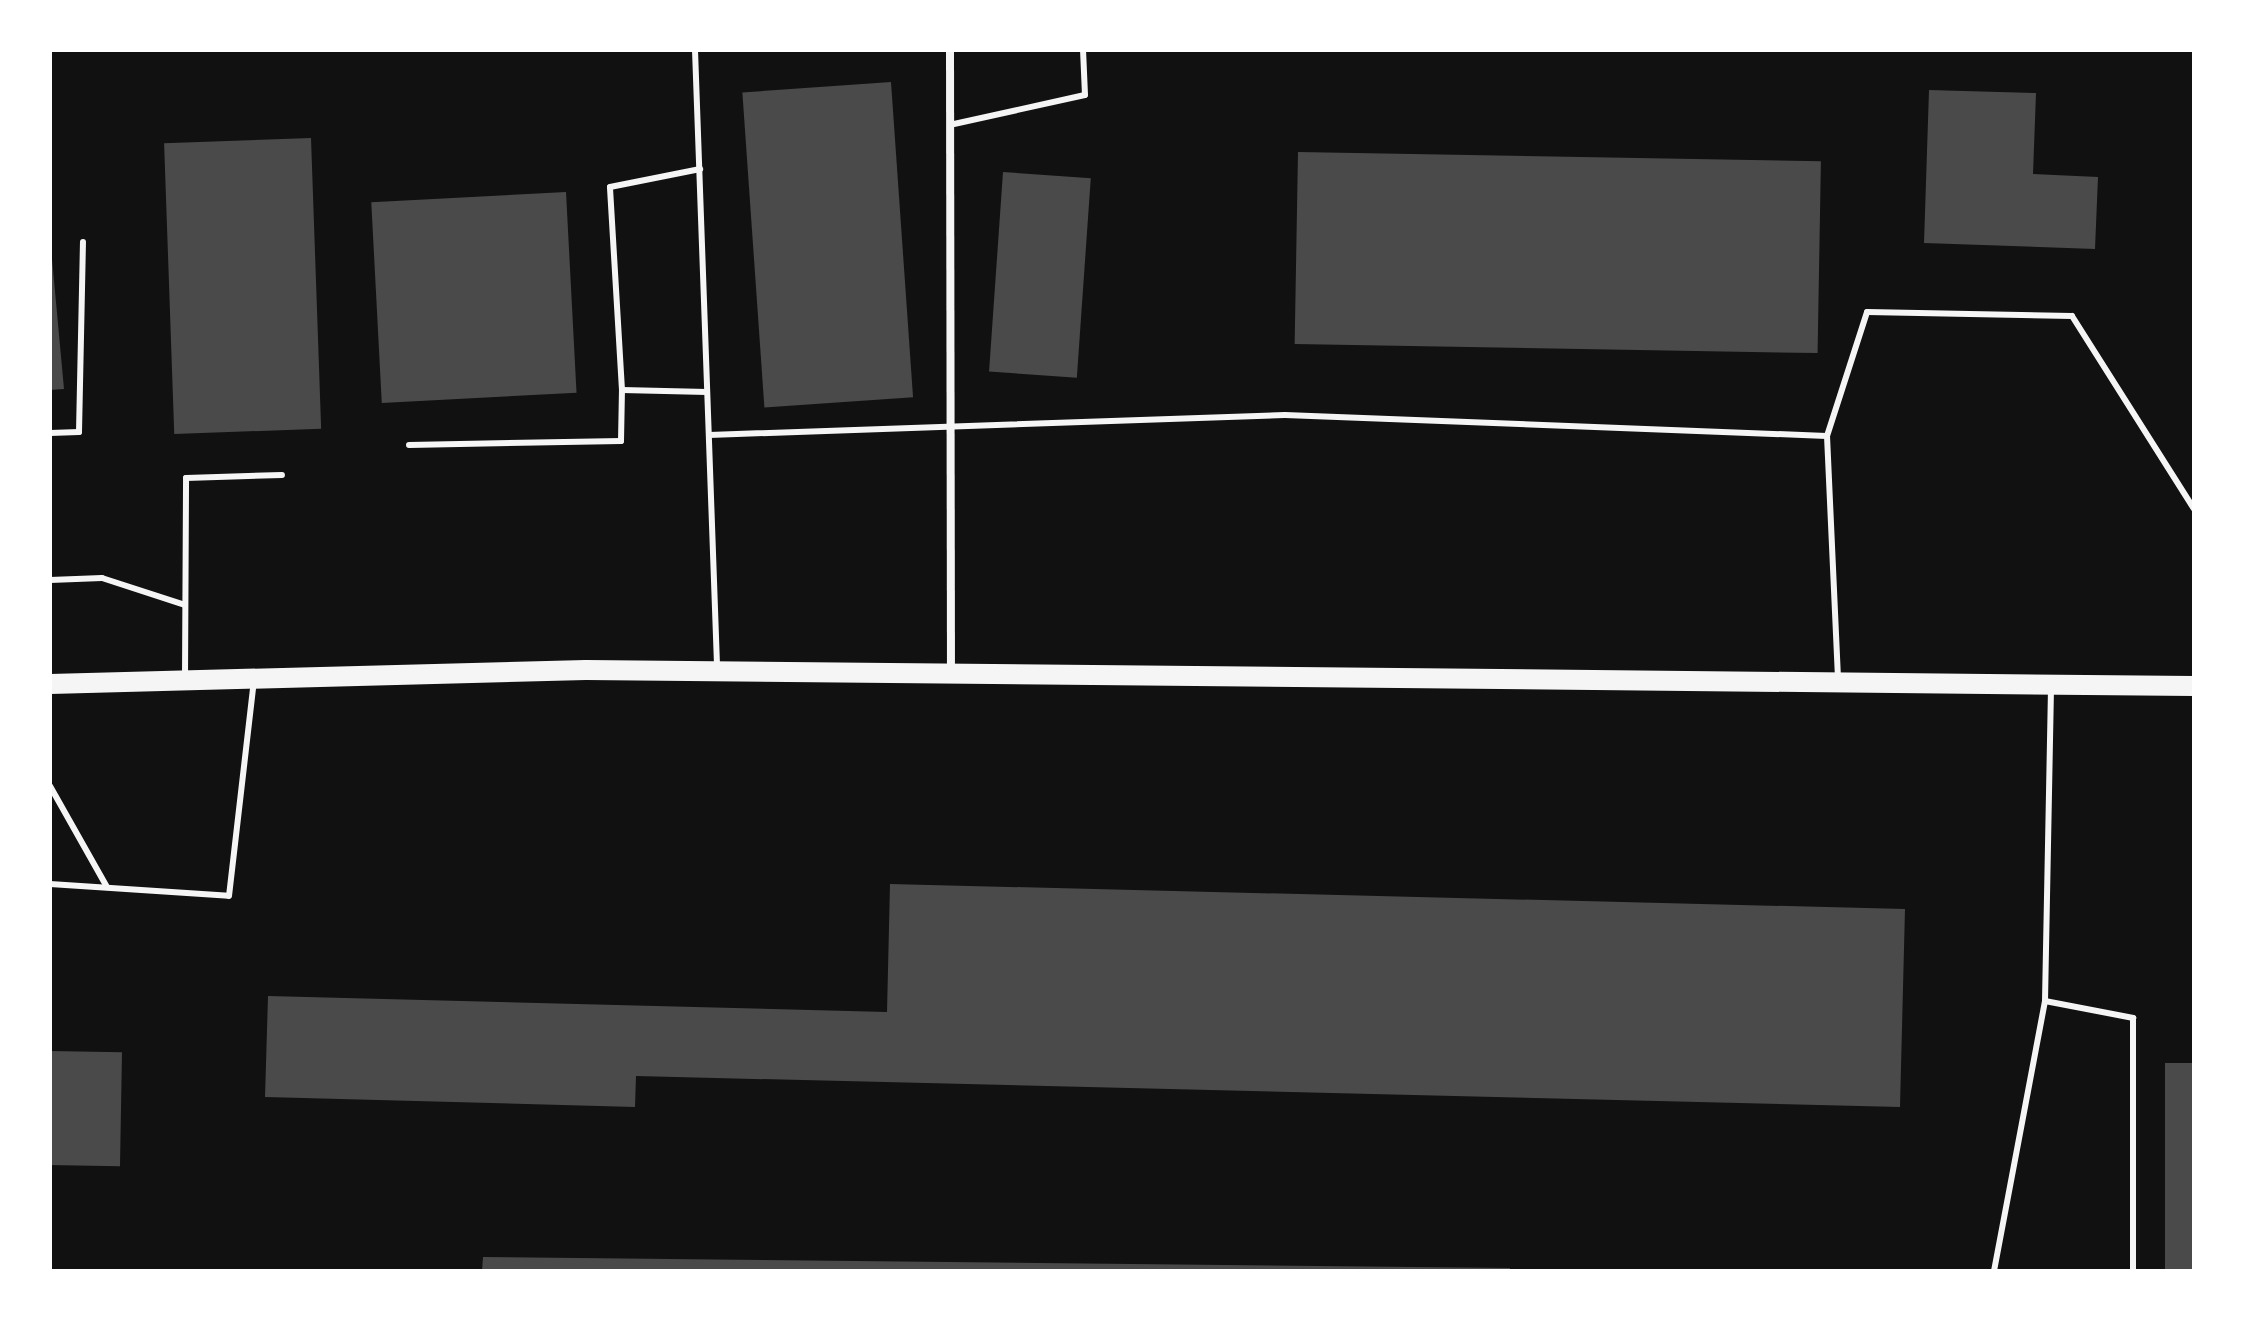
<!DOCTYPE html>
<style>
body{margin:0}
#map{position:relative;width:2244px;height:1321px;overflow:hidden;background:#111;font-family:"Fira Sans Condensed",sans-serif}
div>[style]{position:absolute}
.building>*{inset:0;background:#4a4a4a;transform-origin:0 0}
.service>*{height:6px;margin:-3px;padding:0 3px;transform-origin:3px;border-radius:3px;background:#f5f5f5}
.minor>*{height:8px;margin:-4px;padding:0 4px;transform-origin:4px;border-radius:4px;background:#f5f5f5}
.primary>*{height:20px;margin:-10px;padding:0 10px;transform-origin:10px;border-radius:10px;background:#f5f5f5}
span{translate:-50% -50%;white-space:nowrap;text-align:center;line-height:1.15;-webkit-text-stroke:8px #fff;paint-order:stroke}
.frame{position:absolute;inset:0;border:52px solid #fff;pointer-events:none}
</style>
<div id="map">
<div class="building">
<i style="left:891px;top:82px;width:316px;height:149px;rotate:86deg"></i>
<i style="clip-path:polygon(1929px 90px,2036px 93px,2033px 174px,2098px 177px,2095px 249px,1924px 243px)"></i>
<i style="left:311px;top:138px;width:291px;height:147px;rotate:88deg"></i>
<i style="left:1298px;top:152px;width:523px;height:192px;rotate:1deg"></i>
<i style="left:1003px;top:172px;width:88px;height:200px;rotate:4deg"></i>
<i style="left:566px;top:192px;width:201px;height:195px;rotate:87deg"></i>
<i style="clip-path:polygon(50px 237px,64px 389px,50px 390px)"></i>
<i style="clip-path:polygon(890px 884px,1905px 909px,1900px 1107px,636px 1076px,635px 1107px,265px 1097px,268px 996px,887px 1012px)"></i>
<i style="left:50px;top:1051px;width:72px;height:114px;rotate:1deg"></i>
<i style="left:2194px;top:1063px;width:208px;height:29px;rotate:90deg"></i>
<i style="clip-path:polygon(483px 1257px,1510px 1268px,1510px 1271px,482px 1271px)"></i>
</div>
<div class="service">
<i style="left:695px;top:50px;width:616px;rotate:87.95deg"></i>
<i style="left:954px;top:124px;width:134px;rotate:-12.5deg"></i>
<i style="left:1085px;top:95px;width:45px;rotate:-92.5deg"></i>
<i style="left:622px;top:390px;width:203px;rotate:-93.4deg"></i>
<i style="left:610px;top:187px;width:92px;rotate:-11.3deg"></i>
<i style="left:50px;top:433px;width:29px;rotate:-2deg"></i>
<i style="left:79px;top:432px;width:190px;rotate:-88.8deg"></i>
<i style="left:709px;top:435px;width:576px;rotate:-1.99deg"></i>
<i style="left:1285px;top:415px;width:542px;rotate:2.22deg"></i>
<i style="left:409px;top:445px;width:212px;rotate:-1.1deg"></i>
<i style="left:621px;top:441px;width:51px;rotate:-88.9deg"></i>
<i style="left:622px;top:390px;width:85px;rotate:1.3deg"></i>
<i style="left:50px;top:580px;width:52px;rotate:-2.2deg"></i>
<i style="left:102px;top:578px;width:87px;rotate:18deg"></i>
<i style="left:185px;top:678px;width:200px;rotate:-89.7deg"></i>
<i style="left:186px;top:478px;width:96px;rotate:-1.8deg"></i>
<i style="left:1838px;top:678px;width:242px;rotate:-92.6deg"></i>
<i style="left:1827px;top:436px;width:130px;rotate:-72.1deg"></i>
<i style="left:1867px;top:312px;width:205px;rotate:1.1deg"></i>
<i style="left:2072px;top:316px;width:228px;rotate:57.7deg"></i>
<i style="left:50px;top:786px;width:116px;rotate:60.6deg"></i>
<i style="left:50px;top:884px;width:179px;rotate:3.8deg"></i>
<i style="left:229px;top:896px;width:216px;rotate:-83.4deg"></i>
<i style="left:2045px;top:1001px;width:90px;rotate:10.9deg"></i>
<i style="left:2133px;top:1018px;width:253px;rotate:90deg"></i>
<i style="left:1994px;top:1271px;width:275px;rotate:-79.3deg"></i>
<i style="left:2045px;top:1001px;width:313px;rotate:-88.9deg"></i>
</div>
<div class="minor">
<i style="left:950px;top:50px;width:623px;rotate:89.91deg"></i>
</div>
<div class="primary">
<i style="left:50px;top:684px;width:536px;rotate:-1.5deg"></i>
<i style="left:586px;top:670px;width:1608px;rotate:0.57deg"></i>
</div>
<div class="frame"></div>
</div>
